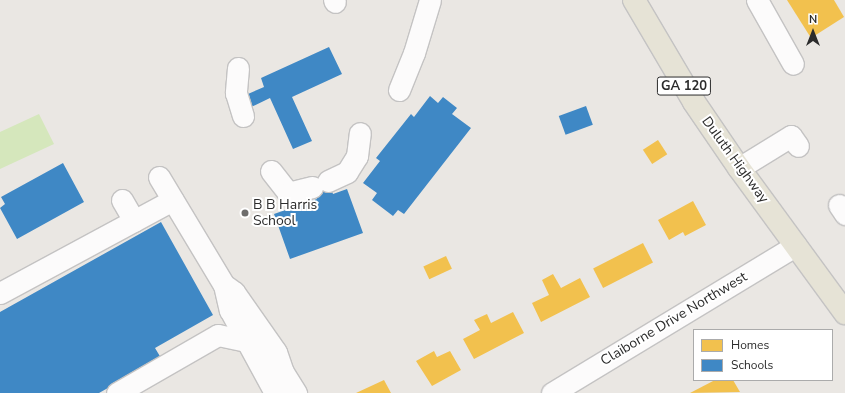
<!DOCTYPE html>
<style>
body{margin:0}
#map{position:relative;width:845px;height:393px;overflow:hidden;background:#eae7e3;font-family:"Nunito Sans",sans-serif}
div>[style]{position:absolute}
.pitch>*{inset:0;background:#d5e7bc}
.homes>*{inset:0;background:#f2c14e;transform-origin:0 0}
.schools>*{inset:0;background:#3f88c5;transform-origin:0 0}
.roads{filter:drop-shadow(1px 0 #c4c3c3) drop-shadow(-1px 0 #c4c3c3) drop-shadow(0 1px #c4c3c3) drop-shadow(0 -1px #c4c3c3)}
.minor>*{height:21px;margin:-10.5px;padding:0 10.5px;transform-origin:10.5px;border-radius:10.5px;background:#fcfbfb}
.major>*{height:22px;margin:-11px;padding:0 11px;transform-origin:11px;border-radius:11px;background:#e6e3d6}
.dots>*{width:11px;height:11px;translate:-50% -50%;box-sizing:border-box;border:2px solid #fff;border-radius:50%}
span{translate:-50% -50%;white-space:nowrap;text-align:center;line-height:1.15;-webkit-text-stroke:4px #fff;paint-order:stroke}
.shield-label span{padding:1px 3px;background:#fff;border:1px solid;border-radius:3px;-webkit-text-stroke-width:0}
.shield-label{font-size:13px;color:#2c2c2c;font-weight:700}
.street-label{font-size:14px;color:#2c2c2c}
.poi-label{font-size:14px;color:#2c2c2c}
.left{translate:0 -50%;text-align:left}
.legend{position:absolute;left:693px;top:329px;width:140px;height:52px;box-sizing:border-box;background:#fff;border:1px solid #ababab;margin:0;padding:5px 7px;list-style:none;font-size:12px;color:#2c2c2c}
.legend li{display:flex;align-items:center;gap:8px;height:20px}
.legend b{width:20px;border:1px solid #ababab}
.north{position:absolute;left:793px;top:12px;width:40px;height:40px;-webkit-text-stroke:3px #fff;paint-order:stroke;rotate:0deg;font-size:11px;font-weight:700;line-height:16px;text-align:center;color:#2c2c2c}
.north::after{content:'';display:block;margin:auto;width:14px;height:18px;background:#2c2c2c;clip-path:polygon(50% 0,100% 100%,50% 72%,0 100%)}
</style>
<div id="map">
<div class="pitch">
<i style="clip-path:polygon(39px 114px,54px 144px,0 169px,0 132px)"></i>
</div>
<div class="homes">
<i style="clip-path:polygon(787px 0,834px 0,844px 17px,811px 38px)"></i>
<i style="left:658px;top:140px;width:17px;height:18px;rotate:57deg"></i>
<i style="clip-path:polygon(693px 201px,706px 225px,685px 236px,683px 232px,669px 240px,658px 220px)"></i>
<i style="left:643px;top:243px;width:22px;height:56px;rotate:63deg"></i>
<i style="left:446px;top:256px;width:14px;height:25px;rotate:65deg"></i>
<i style="clip-path:polygon(553px 274px,561px 288px,580px 278px,590px 297px,541px 322px,532px 303px,549px 295px,542px 280px)"></i>
<i style="clip-path:polygon(513px 312px,524px 333px,474px 359px,463px 339px,480px 330px,474px 320px,487px 314px,491px 323px)"></i>
<i style="clip-path:polygon(434px 351px,437px 357px,450px 351px,461px 370px,432px 386px,416px 361px)"></i>
<i style="clip-path:polygon(384px 380px,391px 393px,356px 393px)"></i>
<i style="clip-path:polygon(715px 380px,733px 380px,740px 392px,690px 393px)"></i>
</div>
<div class="schools">
<i style="clip-path:polygon(329px 47px,342px 74px,292px 97px,312px 141px,293px 149px,270px 98px,247px 109px,241px 97px,264px 87px,261px 78px)"></i>
<i style="clip-path:polygon(430px 96px,438px 103px,443px 97px,457px 108px,452px 114px,471px 128px,404px 214px,398px 210px,393px 216px,372px 200px,377px 193px,363px 183px,380px 161px,376px 158px,411px 114px,414px 117px)"></i>
<i style="left:586px;top:106px;width:20px;height:29px;rotate:70deg"></i>
<i style="clip-path:polygon(63px 163px,84px 202px,17px 239px,0 208px,5px 204px,1px 197px)"></i>
<i style="clip-path:polygon(327px 178px,333px 194px,347px 189px,363px 233px,290px 259px,274px 214px,317px 199px,311px 183px)"></i>
<i style="clip-path:polygon(161px 222px,213px 315px,155px 348px,161px 358px,99px 393px,0 393px,0 312px)"></i>
</div>
<div class="roads">
<div class="minor">
<i style="left:334px;top:0;width:2px;rotate:63deg"></i>
<i style="left:757px;top:0;width:73px;rotate:60.6deg"></i>
<i style="left:238px;top:68px;width:25px;rotate:95deg"></i>
<i style="left:236px;top:93px;width:24px;rotate:73deg"></i>
<i style="left:399px;top:90px;width:40px;rotate:-68deg"></i>
<i style="left:414px;top:53px;width:55px;rotate:-73.2deg"></i>
<i style="left:739px;top:168px;width:61px;rotate:-31.6deg"></i>
<i style="left:791px;top:136px;width:12px;rotate:55deg"></i>
<i style="left:271px;top:171px;width:28px;rotate:52deg"></i>
<i style="left:288px;top:193px;width:25px;rotate:-14deg"></i>
<i style="left:159px;top:177px;width:126px;rotate:59deg"></i>
<i style="left:224px;top:285px;width:26px;rotate:77deg"></i>
<i style="left:230px;top:310px;width:94px;rotate:61.5deg"></i>
<i style="left:328px;top:181px;width:21px;rotate:-25deg"></i>
<i style="left:347px;top:172px;width:19px;rotate:-58deg"></i>
<i style="left:357px;top:156px;width:23px;rotate:-83deg"></i>
<i style="left:122px;top:200px;width:24px;rotate:60deg"></i>
<i style="left:839px;top:205px;width:11px;rotate:56deg"></i>
<i style="left:227px;top:287px;width:9px;rotate:36deg"></i>
<i style="left:234px;top:292px;width:73px;rotate:55deg"></i>
<i style="left:276px;top:352px;width:21px;rotate:71deg"></i>
<i style="left:283px;top:372px;width:25px;rotate:58deg"></i>
<i style="left:0;top:293px;width:196px;rotate:-28.3deg"></i>
<i style="left:117px;top:393px;width:116px;rotate:-29.9deg"></i>
<i style="left:218px;top:335px;width:29px;rotate:12deg"></i>
<i style="left:246px;top:341px;width:48px;rotate:40deg"></i>
<i style="left:552px;top:393px;width:285px;rotate:-31.2deg"></i>
</div>
<div class="major">
<i style="left:634px;top:0;width:118px;rotate:59.5deg"></i>
<i style="left:694px;top:102px;width:80px;rotate:55.7deg"></i>
<i style="left:739px;top:168px;width:180px;rotate:53.8deg"></i>
</div>
</div>
<div class="dots">
<i style="left:245px;top:213px;background:#6e6d6c"></i>
</div>
<div class="shield-label">
<span style="left:684px;top:86px">GA 120</span>
</div>
<div class="street-label">
<span style="left:735px;top:160px;rotate:54deg">Duluth Highway</span>
<span style="left:674px;top:319px;rotate:-31deg">Claiborne Drive Northwest</span>
</div>
<div class="poi-label">
<span class="left" style="left:253px;top:213px">B B Harris<br>School</span>
</div>
<ul class="legend">
<li><b style="height:11px;background:#f2c14e"></b>Homes</li>
<li><b style="height:11px;background:#3f88c5"></b>Schools</li>
</ul>
<div class="north">N</div>
</div>
